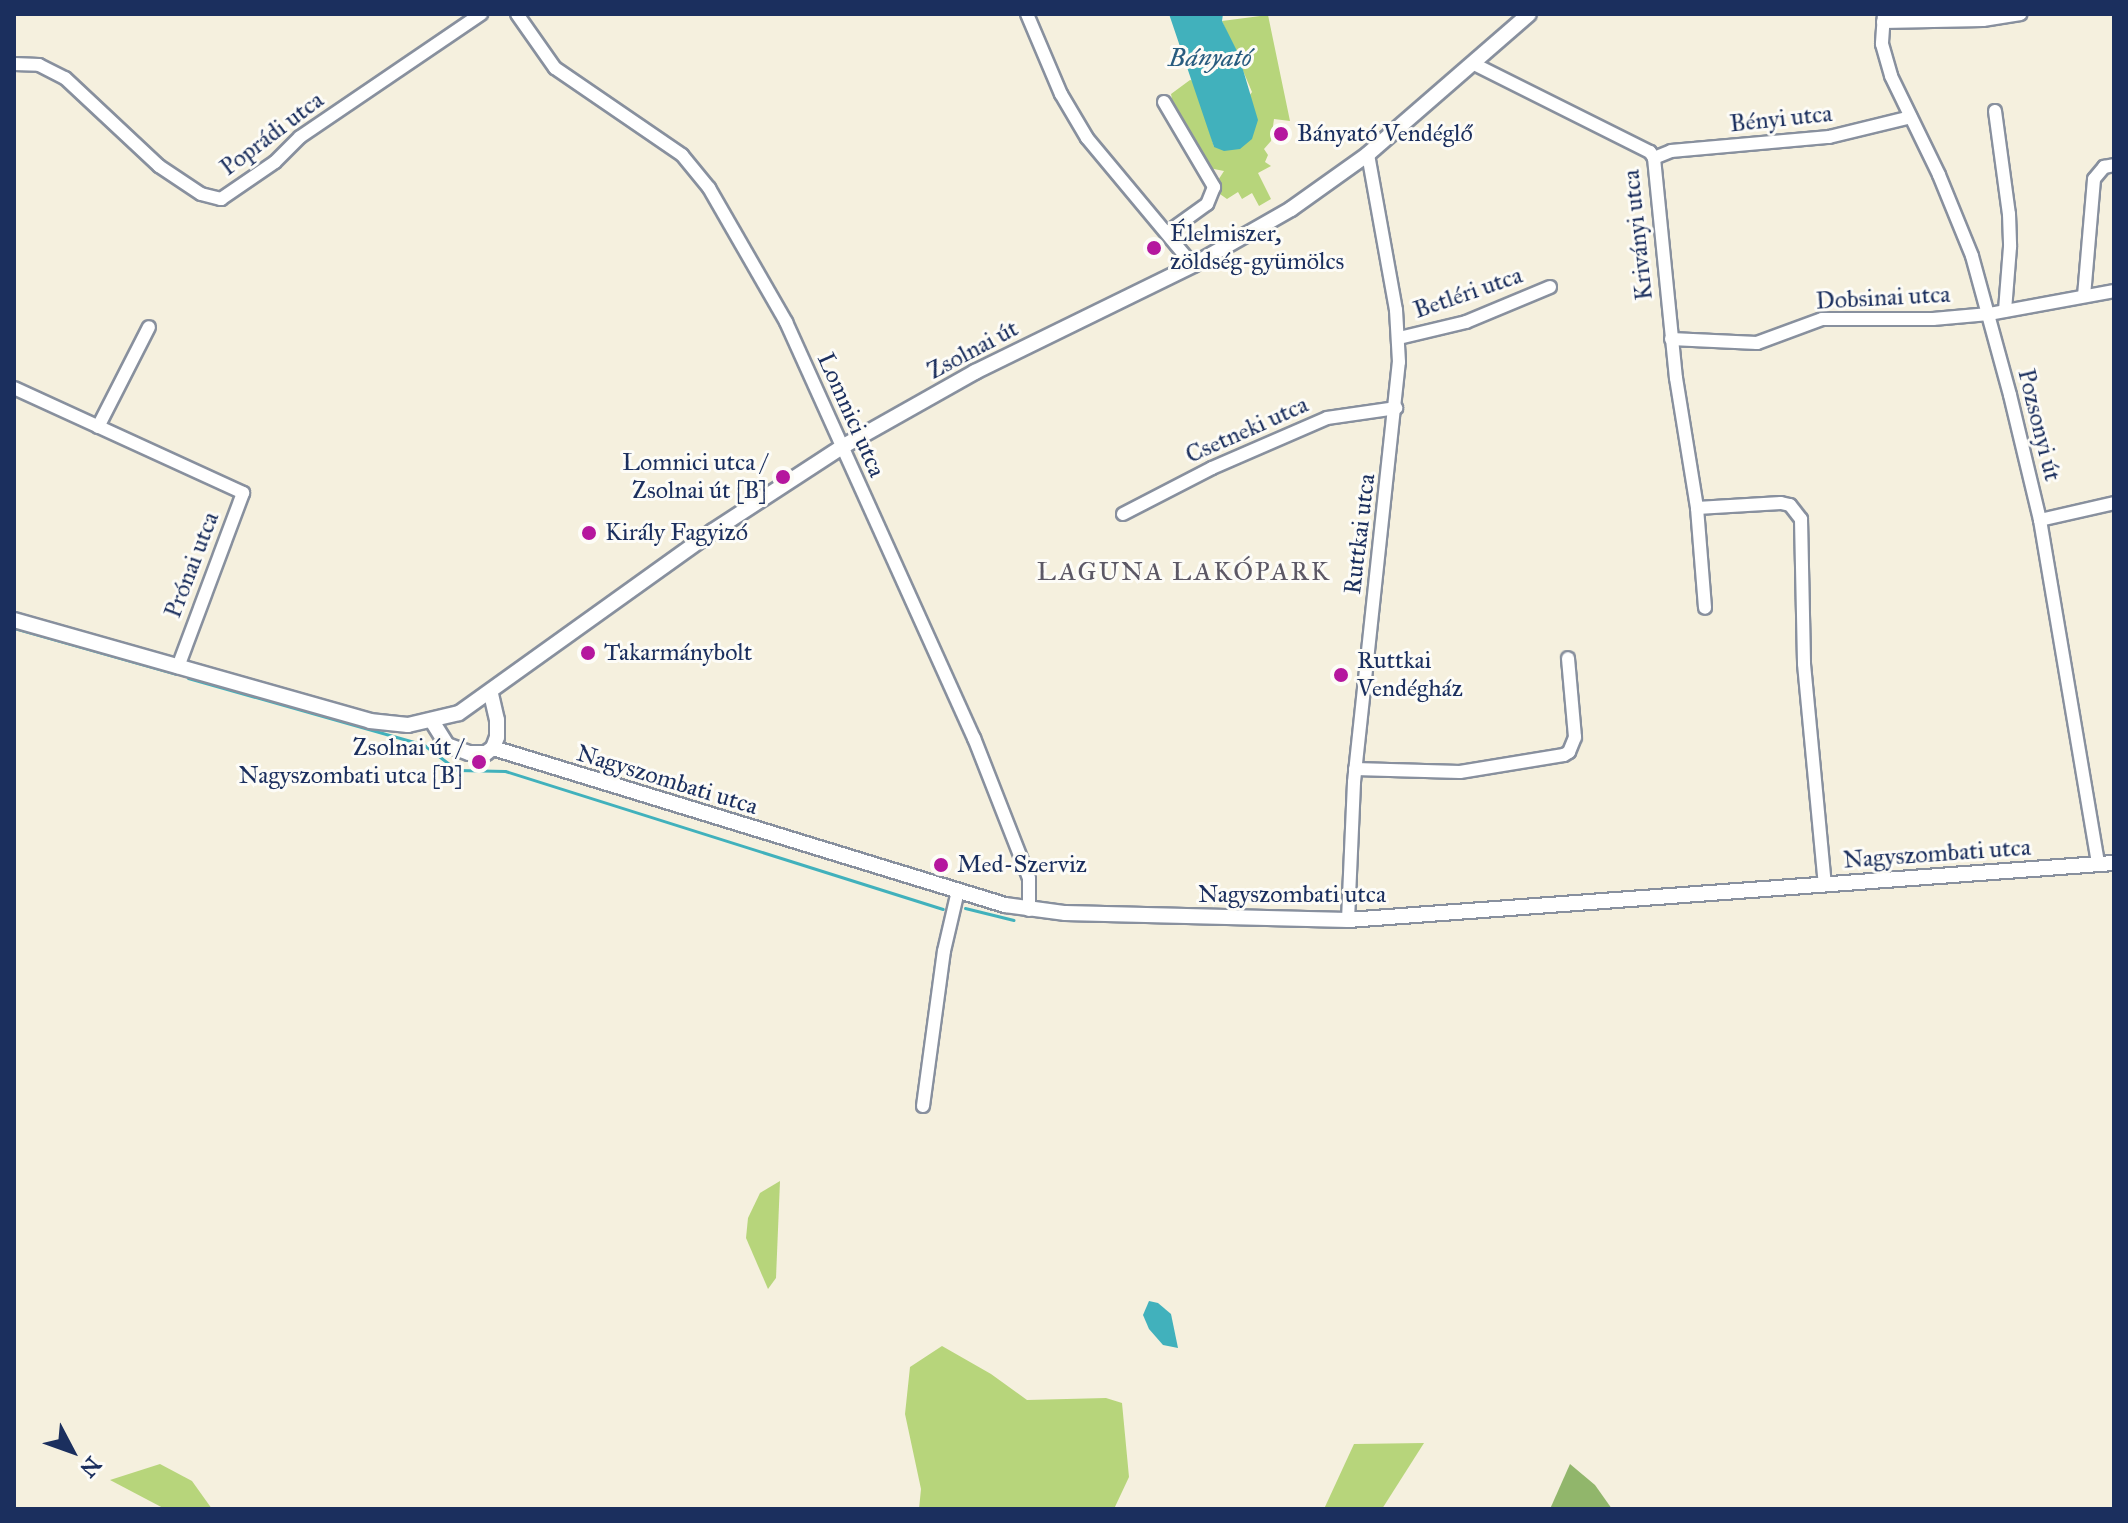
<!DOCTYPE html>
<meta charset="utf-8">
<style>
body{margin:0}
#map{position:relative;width:2128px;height:1523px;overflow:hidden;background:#f5f0de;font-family:"IM FELL Great Primer",serif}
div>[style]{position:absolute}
.green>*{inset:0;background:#b7d57b}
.forest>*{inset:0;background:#91b66b}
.water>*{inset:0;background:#41b1bc}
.stream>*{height:3px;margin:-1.5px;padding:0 1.5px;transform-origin:1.5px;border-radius:1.5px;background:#41b1bc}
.roads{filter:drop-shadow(2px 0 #88909e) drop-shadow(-2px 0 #88909e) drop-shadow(0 2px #88909e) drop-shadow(0 -2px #88909e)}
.minor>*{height:12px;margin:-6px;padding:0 6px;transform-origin:6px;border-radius:6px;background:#fff}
.tertiary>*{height:14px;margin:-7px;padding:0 7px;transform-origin:7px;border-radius:7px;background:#fff}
.dots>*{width:22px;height:22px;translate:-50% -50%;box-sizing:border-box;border:4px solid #fdfcf7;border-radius:50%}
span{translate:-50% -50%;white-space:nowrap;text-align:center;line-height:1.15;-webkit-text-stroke:6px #fdfcf7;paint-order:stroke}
.street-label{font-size:24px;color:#1b2f5e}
.poi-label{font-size:24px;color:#1b2f5e}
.left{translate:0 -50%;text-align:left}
.right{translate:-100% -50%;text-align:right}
.water-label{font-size:26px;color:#285c7f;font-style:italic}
.neighbourhood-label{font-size:26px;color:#5c5865;letter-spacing:2px}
.frame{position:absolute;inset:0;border:16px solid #1b2f5e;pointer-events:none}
.north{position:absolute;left:32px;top:1411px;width:80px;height:80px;-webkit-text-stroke:6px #fdfcf7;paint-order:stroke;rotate:131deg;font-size:22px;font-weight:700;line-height:32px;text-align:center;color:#1b2f5e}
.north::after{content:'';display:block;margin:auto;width:28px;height:36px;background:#1b2f5e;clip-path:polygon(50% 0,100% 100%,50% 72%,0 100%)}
</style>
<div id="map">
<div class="green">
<i style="clip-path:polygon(1268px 15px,1290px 121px,1274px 119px,1271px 141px,1264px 149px,1268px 155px,1265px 162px,1271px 166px,1258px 173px,1271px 199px,1259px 206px,1252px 193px,1242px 199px,1238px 192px,1227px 199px,1217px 192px,1215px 185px,1224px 171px,1209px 168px,1175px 115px,1171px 94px,1190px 80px,1195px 81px,1214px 147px,1252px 92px,1222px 21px)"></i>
<i style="clip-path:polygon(780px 1181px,776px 1278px,768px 1289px,746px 1238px,748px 1218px,760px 1193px)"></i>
<i style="clip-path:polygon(942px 1346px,991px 1374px,1027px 1400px,1106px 1398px,1122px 1403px,1129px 1477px,1114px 1509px,919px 1509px,921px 1489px,905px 1414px,910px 1367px)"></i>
<i style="clip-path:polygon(1424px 1443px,1382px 1509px,1324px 1509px,1354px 1444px)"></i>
<i style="clip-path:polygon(160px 1464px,192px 1481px,212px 1509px,165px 1509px,110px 1480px)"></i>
</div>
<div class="forest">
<i style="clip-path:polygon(1570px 1464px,1595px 1485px,1612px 1509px,1550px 1509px)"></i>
</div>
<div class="water">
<i style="clip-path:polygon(1169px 14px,1223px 14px,1222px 21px,1238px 53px,1258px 120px,1252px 139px,1240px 149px,1224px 151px,1214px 147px)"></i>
<i style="clip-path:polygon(1149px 1301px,1158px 1303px,1171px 1314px,1178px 1348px,1163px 1345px,1149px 1329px,1143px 1315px)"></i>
</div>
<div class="stream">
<i style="left:14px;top:628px;width:169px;rotate:15.8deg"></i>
<i style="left:188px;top:678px;width:245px;rotate:15.8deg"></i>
<i style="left:424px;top:745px;width:41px;rotate:37.1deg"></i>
<i style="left:457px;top:770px;width:48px;rotate:1.2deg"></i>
<i style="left:505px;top:771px;width:459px;rotate:17.5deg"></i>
<i style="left:965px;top:908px;width:50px;rotate:13.8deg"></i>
</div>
<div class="roads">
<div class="minor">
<i style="left:517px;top:14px;width:66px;rotate:54.9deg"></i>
<i style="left:555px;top:68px;width:154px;rotate:34.4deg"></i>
<i style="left:682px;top:155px;width:43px;rotate:50.7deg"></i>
<i style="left:709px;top:188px;width:155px;rotate:60.1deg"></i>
<i style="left:786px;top:322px;width:457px;rotate:65.7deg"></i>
<i style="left:974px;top:738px;width:150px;rotate:68.6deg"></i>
<i style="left:1029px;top:878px;width:32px;rotate:90deg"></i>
<i style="left:1027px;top:14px;width:87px;rotate:67deg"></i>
<i style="left:1061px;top:94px;width:51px;rotate:59.4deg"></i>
<i style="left:1087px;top:138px;width:165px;rotate:50.2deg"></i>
<i style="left:1884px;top:14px;width:30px;rotate:94deg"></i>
<i style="left:1882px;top:44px;width:33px;rotate:74deg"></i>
<i style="left:1891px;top:76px;width:110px;rotate:64.1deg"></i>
<i style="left:1939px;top:175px;width:87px;rotate:67.8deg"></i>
<i style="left:1972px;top:256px;width:144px;rotate:74.7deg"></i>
<i style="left:2010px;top:395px;width:129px;rotate:76.5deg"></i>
<i style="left:2040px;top:520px;width:349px;rotate:80.4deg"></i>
<i style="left:1883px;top:22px;width:100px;rotate:-1.1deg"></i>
<i style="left:1983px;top:20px;width:38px;rotate:-9deg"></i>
<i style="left:14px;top:64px;width:25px;rotate:2deg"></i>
<i style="left:39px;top:65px;width:29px;rotate:27deg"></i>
<i style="left:65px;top:78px;width:129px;rotate:43.1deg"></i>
<i style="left:159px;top:166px;width:50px;rotate:33.7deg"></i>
<i style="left:201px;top:194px;width:21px;rotate:14deg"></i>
<i style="left:221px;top:199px;width:65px;rotate:-34.4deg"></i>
<i style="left:275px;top:162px;width:35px;rotate:-45deg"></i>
<i style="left:300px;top:137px;width:219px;rotate:-34.2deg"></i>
<i style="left:1474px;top:64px;width:197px;rotate:26.6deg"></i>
<i style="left:1650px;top:152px;width:7px;rotate:56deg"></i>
<i style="left:1654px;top:158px;width:221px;rotate:84.3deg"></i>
<i style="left:1676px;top:378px;width:132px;rotate:80.8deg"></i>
<i style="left:1697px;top:508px;width:100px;rotate:85.4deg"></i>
<i style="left:1164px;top:102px;width:99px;rotate:59.5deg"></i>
<i style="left:1214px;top:187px;width:18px;rotate:112deg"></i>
<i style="left:1207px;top:204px;width:49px;rotate:144.1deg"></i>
<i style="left:1995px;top:111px;width:104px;rotate:82.3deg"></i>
<i style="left:2009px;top:214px;width:33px;rotate:88deg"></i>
<i style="left:2010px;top:247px;width:64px;rotate:94.5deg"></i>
<i style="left:1654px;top:158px;width:18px;rotate:-22deg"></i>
<i style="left:1671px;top:151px;width:159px;rotate:-5.1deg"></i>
<i style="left:1829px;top:137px;width:84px;rotate:-13.7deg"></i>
<i style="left:2084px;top:296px;width:117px;rotate:-85.1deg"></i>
<i style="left:2094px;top:179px;width:16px;rotate:-50deg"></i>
<i style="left:2104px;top:167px;width:10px;rotate:-11deg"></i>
<i style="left:1399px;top:338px;width:69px;rotate:-13.4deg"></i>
<i style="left:1466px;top:322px;width:91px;rotate:-22.6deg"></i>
<i style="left:1671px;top:339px;width:86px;rotate:2.7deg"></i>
<i style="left:1757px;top:343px;width:69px;rotate:-20.3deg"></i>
<i style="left:1822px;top:319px;width:111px"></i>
<i style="left:1933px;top:319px;width:56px;rotate:-5.1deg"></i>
<i style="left:1989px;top:314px;width:127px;rotate:-10.4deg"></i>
<i style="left:14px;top:388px;width:252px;rotate:24.6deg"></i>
<i style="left:243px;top:493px;width:186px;rotate:110.5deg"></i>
<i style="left:98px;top:427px;width:112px;rotate:-63deg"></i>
<i style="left:1697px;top:508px;width:84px;rotate:-3.4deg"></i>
<i style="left:1781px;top:503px;width:9px;rotate:13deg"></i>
<i style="left:1790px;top:505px;width:18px;rotate:52deg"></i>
<i style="left:1801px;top:519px;width:145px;rotate:88.8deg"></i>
<i style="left:1804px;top:664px;width:222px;rotate:84.6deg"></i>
<i style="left:1123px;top:514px;width:100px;rotate:-27.3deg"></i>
<i style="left:1212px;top:468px;width:125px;rotate:-23.5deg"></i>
<i style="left:1327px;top:418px;width:70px;rotate:-8.2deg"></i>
<i style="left:2040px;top:520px;width:76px;rotate:-12.9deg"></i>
<i style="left:1355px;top:769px;width:105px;rotate:1.6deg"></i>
<i style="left:1460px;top:772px;width:105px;rotate:-9.3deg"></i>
<i style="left:1564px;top:755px;width:6px;rotate:-31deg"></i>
<i style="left:1569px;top:752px;width:16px;rotate:-68deg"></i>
<i style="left:1575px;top:737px;width:79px;rotate:-95.1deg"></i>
<i style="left:1348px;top:920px;width:138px;rotate:-87.5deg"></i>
<i style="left:1354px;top:782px;width:422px;rotate:-83.9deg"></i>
<i style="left:1399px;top:362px;width:52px;rotate:-93.3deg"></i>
<i style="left:1396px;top:310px;width:158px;rotate:-100.2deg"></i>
<i style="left:923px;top:1106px;width:156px;rotate:-82.3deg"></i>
<i style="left:944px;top:951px;width:62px;rotate:-76.9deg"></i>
</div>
<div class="tertiary">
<i style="left:14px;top:620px;width:370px;rotate:15.8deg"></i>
<i style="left:370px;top:721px;width:38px;rotate:6deg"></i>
<i style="left:408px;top:725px;width:52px;rotate:-13.2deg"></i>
<i style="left:459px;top:713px;width:312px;rotate:-35.6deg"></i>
<i style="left:713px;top:531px;width:154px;rotate:-33.1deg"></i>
<i style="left:842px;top:447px;width:153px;rotate:-29.4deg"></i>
<i style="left:975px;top:372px;width:243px;rotate:-26.1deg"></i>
<i style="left:1193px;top:265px;width:113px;rotate:-29.7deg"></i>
<i style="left:1291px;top:209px;width:95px;rotate:-35.5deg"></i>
<i style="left:1368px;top:154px;width:213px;rotate:-41deg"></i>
<i style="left:432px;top:721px;width:28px;rotate:58deg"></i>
<i style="left:447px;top:745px;width:23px;rotate:20deg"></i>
<i style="left:469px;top:753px;width:17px"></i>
<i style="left:486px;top:753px;width:9px;rotate:-36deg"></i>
<i style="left:493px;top:748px;width:12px;rotate:-70deg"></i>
<i style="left:497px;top:737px;width:17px;rotate:-90deg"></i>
<i style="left:497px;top:720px;width:28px;rotate:-103deg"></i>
<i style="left:493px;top:748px;width:536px;rotate:17.05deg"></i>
<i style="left:1005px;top:905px;width:61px;rotate:7.6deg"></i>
<i style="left:1065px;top:913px;width:283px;rotate:1.4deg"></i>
<i style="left:1348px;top:920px;width:768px;rotate:-4.26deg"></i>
</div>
</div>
<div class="dots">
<i style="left:1281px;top:134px;background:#b5179e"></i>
<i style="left:1154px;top:248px;background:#b5179e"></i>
<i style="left:783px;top:477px;background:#b5179e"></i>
<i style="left:589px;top:533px;background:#b5179e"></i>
<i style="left:588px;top:653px;background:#b5179e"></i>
<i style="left:1341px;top:675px;background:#b5179e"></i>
<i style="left:479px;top:762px;background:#b5179e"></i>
<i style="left:941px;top:865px;background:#b5179e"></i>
</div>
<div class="street-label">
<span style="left:1781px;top:119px;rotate:-6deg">Bényi utca</span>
<span style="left:272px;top:134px;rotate:-37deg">Poprádi utca</span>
<span style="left:1638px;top:235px;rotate:-96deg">Kriványi utca</span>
<span style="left:1468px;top:293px;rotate:-19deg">Betléri utca</span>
<span style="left:1883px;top:298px;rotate:-3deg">Dobsinai utca</span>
<span style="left:973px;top:350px;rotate:-28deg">Zsolnai út</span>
<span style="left:851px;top:415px;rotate:66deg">Lomnici utca</span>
<span style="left:2039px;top:425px;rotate:76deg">Pozsonyi út</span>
<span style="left:1247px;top:430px;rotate:-24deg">Csetneki utca</span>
<span style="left:1360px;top:534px;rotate:-83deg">Ruttkai utca</span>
<span style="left:192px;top:565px;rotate:-69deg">Prónai utca</span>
<span style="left:667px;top:780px;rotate:17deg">Nagyszombati utca</span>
<span style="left:1937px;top:854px;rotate:-4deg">Nagyszombati utca</span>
<span style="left:1292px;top:895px">Nagyszombati utca</span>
</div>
<div class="poi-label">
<span class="left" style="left:1297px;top:134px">Bányató Vendéglő</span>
<span class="left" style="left:1170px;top:248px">Élelmiszer,<br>zöldség-gyümölcs</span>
<span class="right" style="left:767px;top:477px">Lomnici utca /<br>Zsolnai út [B]</span>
<span class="left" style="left:605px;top:533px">Király Fagyizó</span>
<span class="left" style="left:604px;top:653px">Takarmánybolt</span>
<span class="left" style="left:1357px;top:675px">Ruttkai<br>Vendégház</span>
<span class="right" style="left:463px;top:762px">Zsolnai út /<br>Nagyszombati utca [B]</span>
<span class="left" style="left:957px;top:865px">Med-Szerviz</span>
</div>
<div class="water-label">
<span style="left:1210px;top:58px">Bányató</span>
</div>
<div class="neighbourhood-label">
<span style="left:1184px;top:572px">LAGUNA LAKÓPARK</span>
</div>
<div class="frame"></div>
<div class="north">N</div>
</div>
